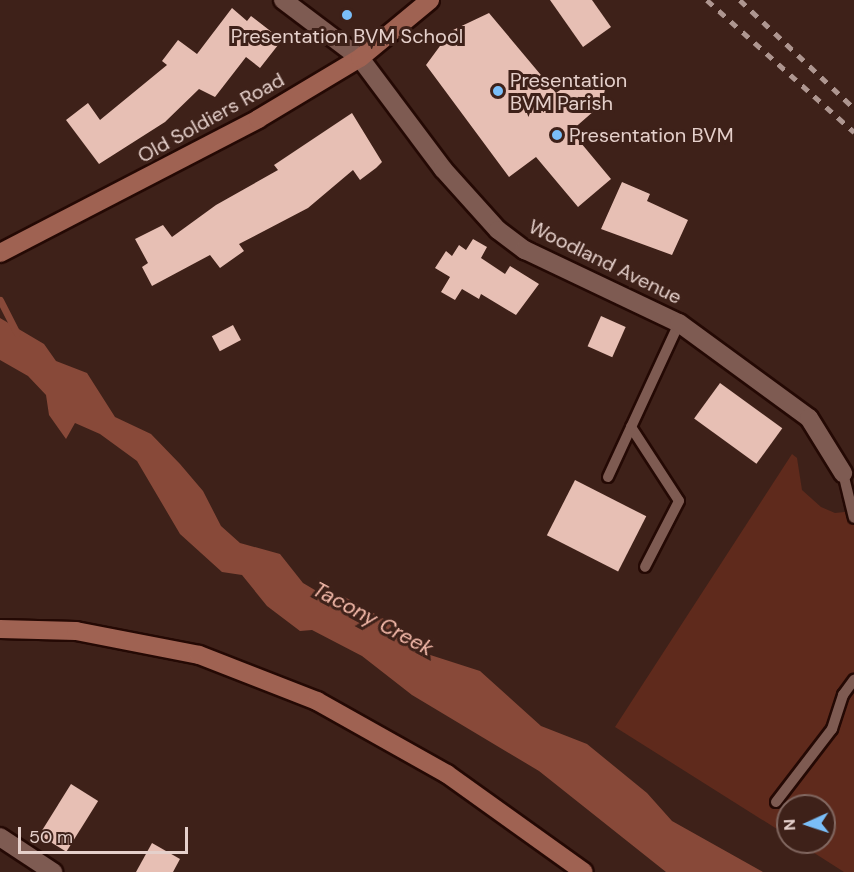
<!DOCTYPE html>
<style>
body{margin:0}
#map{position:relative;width:854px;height:872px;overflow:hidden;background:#3e2119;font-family:"DM Sans",sans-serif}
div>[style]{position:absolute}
.green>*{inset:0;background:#5f2a1c}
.water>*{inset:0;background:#884939}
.stream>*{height:7px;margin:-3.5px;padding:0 3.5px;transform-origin:3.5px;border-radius:3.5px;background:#884939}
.building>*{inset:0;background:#e7bfb4;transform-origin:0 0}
.roads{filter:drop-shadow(2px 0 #240904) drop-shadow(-2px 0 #240904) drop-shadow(0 2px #240904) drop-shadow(0 -2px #240904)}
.lane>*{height:10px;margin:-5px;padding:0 5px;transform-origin:5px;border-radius:5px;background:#7e5b52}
.street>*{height:18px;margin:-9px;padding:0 9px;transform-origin:9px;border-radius:9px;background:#7e5b52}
.secondary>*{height:18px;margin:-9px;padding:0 9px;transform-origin:9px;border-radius:9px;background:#9f6252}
.rail>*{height:4.5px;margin-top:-2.25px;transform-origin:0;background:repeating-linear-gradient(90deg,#ae9690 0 8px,transparent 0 16px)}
.dots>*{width:16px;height:16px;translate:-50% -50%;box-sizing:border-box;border:3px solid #3e2119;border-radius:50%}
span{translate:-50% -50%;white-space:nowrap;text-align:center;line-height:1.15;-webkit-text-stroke:6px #3e2119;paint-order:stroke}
.poi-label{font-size:20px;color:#e5d0cb}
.left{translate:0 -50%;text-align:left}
.street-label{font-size:20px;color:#e5d0cb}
.water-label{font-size:21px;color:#f8bdad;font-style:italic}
.north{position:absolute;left:776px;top:794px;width:60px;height:60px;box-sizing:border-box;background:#3e2119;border:2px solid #816760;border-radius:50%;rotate:267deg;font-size:16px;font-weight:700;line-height:24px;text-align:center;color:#e5d0cb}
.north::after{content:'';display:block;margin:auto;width:21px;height:27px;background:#7abef8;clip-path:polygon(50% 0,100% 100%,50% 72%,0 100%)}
.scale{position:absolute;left:18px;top:827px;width:170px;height:27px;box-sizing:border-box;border:3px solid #e5d0cb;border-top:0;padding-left:8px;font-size:18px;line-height:21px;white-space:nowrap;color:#e5d0cb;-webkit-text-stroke:4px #3e2119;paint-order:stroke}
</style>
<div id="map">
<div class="green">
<i style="clip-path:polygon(792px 454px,797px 458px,802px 490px,821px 507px,835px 513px,854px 511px,854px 872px,844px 872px,797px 842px,824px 842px,824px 806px,788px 806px,788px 836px,615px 727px)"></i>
</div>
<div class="water">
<i style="clip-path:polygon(0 318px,44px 344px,56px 361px,87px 373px,115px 417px,151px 434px,180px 464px,203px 491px,221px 526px,240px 543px,280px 554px,303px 583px,325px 596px,343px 596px,384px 619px,421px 652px,480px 671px,541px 726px,587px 744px,647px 793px,672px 821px,763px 872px,666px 872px,539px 771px,412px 695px,362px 656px,312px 630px,300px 631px,267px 606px,242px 575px,222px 572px,180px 534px,137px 461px,100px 434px,75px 423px,66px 439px,49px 415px,46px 395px,28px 376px,0 360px)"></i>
</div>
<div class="stream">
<i style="left:0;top:300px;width:37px;rotate:63deg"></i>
</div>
<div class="building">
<i style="clip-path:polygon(550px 0,592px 0,611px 27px,583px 47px)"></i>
<i style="clip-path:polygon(232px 8px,247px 21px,251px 16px,282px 40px,260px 68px,246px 57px,215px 97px,199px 89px,165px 122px,99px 164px,66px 120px,88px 103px,100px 120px,167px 65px,162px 61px,178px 40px,197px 54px)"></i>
<i style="clip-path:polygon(489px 13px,556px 93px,580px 76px,595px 77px,605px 89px,602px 104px,571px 131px,611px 179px,578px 207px,536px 157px,509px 177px,426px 65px,451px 31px)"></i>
<i style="clip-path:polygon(352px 113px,382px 162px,376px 168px,360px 180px,353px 170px,308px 208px,239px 244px,244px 251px,220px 268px,210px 255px,152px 286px,142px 267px,148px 263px,135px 239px,163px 225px,172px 237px,216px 205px,278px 170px,274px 165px)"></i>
<i style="clip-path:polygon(622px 182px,650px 194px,647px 201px,688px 220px,672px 255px,601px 229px)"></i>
<i style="clip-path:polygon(473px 239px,487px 247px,481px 258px,505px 274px,510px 266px,539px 284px,516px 315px,481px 294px,479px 299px,462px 289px,455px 300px,441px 292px,450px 277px,435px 268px,446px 251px,452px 256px,459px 245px,466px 250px)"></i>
<i style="left:601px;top:316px;width:27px;height:33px;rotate:24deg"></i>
<i style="left:233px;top:325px;width:17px;height:24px;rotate:62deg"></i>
<i style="left:720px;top:383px;width:77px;height:44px;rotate:36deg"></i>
<i style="left:575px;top:480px;width:80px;height:62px;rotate:27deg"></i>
<i style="left:71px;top:784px;width:32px;height:60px;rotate:32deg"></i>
<i style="clip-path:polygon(152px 843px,180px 859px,173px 872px,136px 872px)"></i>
</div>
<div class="roads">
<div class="lane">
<i style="left:631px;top:427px;width:88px;rotate:57deg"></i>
<i style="left:679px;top:501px;width:74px;rotate:117.3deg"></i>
<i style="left:843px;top:473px;width:46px;rotate:76.3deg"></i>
<i style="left:608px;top:477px;width:170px;rotate:-65.2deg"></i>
<i style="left:776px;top:802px;width:92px;rotate:-52.5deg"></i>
<i style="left:832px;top:729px;width:36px;rotate:-72deg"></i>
<i style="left:843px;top:695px;width:19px;rotate:-54deg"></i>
</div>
<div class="street">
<i style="left:283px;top:0;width:96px;rotate:37deg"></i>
<i style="left:360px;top:58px;width:139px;rotate:53.2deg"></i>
<i style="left:443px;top:169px;width:82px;rotate:48deg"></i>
<i style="left:498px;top:230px;width:34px;rotate:37deg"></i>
<i style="left:525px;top:250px;width:170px;rotate:25.4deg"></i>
<i style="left:679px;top:323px;width:161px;rotate:36.2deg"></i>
<i style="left:809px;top:418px;width:65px;rotate:58.3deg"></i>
<i style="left:0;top:837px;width:64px;rotate:33.4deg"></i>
</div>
<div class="secondary">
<i style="left:0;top:253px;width:291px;rotate:-27.4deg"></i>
<i style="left:258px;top:119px;width:119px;rotate:-30.9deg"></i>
<i style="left:360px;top:58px;width:91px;rotate:-39.6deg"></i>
<i style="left:0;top:629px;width:76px;rotate:1.5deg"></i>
<i style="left:76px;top:631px;width:125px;rotate:11deg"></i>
<i style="left:199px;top:655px;width:127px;rotate:21.3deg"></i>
<i style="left:317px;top:701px;width:149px;rotate:29.3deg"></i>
<i style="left:447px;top:774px;width:168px;rotate:35.6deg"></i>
</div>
</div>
<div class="rail">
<i style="left:707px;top:0;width:198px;rotate:41.9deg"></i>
<i style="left:740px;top:0;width:157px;rotate:43.5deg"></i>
</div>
<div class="dots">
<i style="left:347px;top:15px;background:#7abef8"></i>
<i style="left:498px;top:91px;background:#7abef8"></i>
<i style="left:557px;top:135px;background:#7abef8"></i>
</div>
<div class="poi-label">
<span style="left:347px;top:36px">Presentation BVM School</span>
<span class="left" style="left:510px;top:92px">Presentation<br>BVM Parish</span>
<span class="left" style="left:569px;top:135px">Presentation BVM</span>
</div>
<div class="street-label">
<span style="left:211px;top:118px;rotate:-29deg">Old Soldiers Road</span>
<span style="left:605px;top:262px;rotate:26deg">Woodland Avenue</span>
</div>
<div class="water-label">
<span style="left:373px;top:619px;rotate:28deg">Tacony Creek</span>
</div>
<div class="north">N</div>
<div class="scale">50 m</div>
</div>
